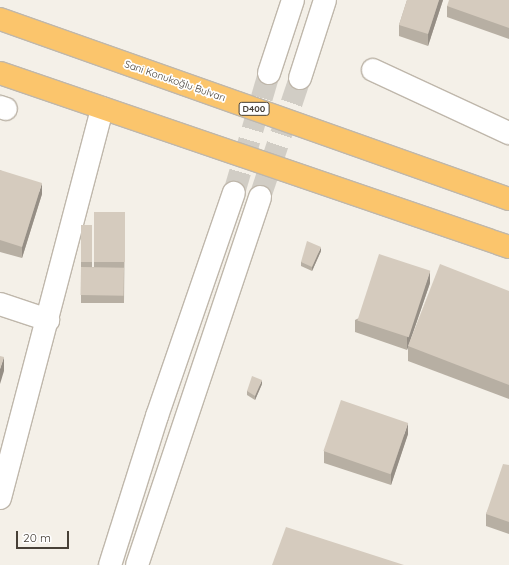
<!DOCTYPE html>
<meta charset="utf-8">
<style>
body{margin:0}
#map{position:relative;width:509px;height:565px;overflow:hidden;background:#f4f0e8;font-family:Quicksand,sans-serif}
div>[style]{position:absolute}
.minor-tunnel>*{height:22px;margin-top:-11px;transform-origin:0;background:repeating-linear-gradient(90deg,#d1cdc5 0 22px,transparent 0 33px)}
.roads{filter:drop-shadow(1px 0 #bfb7ab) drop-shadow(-1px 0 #bfb7ab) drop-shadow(0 1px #bfb7ab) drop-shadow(0 -1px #bfb7ab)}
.minor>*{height:22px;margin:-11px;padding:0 11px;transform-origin:11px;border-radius:11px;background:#fff}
.highway>*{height:22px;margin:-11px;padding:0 11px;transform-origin:11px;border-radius:11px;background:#fbc56c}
.wall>*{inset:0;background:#b7afa3}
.shaded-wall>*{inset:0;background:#958e85}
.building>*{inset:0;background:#d5cbbe;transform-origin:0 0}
span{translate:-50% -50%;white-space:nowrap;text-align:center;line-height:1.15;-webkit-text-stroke:3.5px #fff;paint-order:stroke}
.shield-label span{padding:1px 3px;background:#fff;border:1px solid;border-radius:3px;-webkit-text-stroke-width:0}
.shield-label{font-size:9px;color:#474037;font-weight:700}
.street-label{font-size:10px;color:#474037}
.scale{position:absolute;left:16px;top:531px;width:53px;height:18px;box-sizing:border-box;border:2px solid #474037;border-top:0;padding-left:5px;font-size:12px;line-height:14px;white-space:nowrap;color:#474037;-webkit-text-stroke:3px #fff;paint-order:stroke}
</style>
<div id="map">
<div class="minor-tunnel">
<i style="left:234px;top:193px;width:125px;rotate:-73.7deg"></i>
<i style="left:260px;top:197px;width:126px;rotate:-71.4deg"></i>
</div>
<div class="roads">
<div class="minor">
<i style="left:373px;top:70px;width:150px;rotate:24.9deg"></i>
<i style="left:269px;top:73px;width:77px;rotate:-71.8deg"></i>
<i style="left:300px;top:78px;width:82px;rotate:-72.2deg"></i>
<i style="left:0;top:107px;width:6px;rotate:18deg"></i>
<i style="left:0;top:304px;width:51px;rotate:18.4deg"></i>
<i style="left:0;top:498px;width:403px;rotate:-75.3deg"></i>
<i style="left:110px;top:565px;width:156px;rotate:-72.5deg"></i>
<i style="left:157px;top:416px;width:236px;rotate:-71deg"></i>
<i style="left:137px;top:565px;width:388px;rotate:-71.5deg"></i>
</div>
<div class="highway">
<i style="left:0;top:19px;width:540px;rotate:19.48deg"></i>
<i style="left:0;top:73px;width:538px;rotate:18.87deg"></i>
</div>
</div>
<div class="wall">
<i style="clip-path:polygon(407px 0,443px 0,428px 46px,399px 36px,399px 25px)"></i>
<i style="clip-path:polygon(509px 0,509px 39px,447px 17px,447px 6px)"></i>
<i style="clip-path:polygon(0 170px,42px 194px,22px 258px,0 252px)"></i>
<i style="clip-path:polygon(94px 212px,125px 212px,124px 303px,81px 303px,81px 225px,92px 225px,92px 267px,94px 267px)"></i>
<i style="clip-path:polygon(321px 251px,312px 271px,301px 266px,301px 262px)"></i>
<i style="clip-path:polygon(430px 283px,407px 350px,355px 332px,355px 320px)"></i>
<i style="clip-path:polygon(509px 291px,509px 399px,408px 361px,408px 346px)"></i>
<i style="clip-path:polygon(262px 384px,255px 400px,247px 395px,247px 391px)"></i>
<i style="clip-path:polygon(408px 434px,391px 485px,324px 463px,324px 451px)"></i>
<i style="clip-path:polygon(509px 465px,509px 534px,486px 526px,486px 514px)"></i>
</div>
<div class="shaded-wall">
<i style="clip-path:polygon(439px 0,443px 0,428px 46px,428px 34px)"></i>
<i style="clip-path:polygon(42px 183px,42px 194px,22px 258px,22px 247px)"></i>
<i style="clip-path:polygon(321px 247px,321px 251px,312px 271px,312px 267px)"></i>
<i style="clip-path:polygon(430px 271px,430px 283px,407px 350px,407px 338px)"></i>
<i style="clip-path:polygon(4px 357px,4px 371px,0 384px,0 369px)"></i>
<i style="clip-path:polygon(262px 380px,262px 384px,255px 400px,255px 396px)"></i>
<i style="clip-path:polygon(408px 423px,408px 434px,391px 485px,391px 474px)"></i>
</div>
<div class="building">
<i style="clip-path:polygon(407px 0,439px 0,428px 34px,399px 25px)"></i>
<i style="clip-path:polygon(449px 0,509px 0,509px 28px,447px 6px)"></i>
<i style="clip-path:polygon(0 170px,42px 183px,22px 247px,0 240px)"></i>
<i style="left:94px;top:212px;width:31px;height:50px"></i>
<i style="left:81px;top:225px;width:11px;height:37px"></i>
<i style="clip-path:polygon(307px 241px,321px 247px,312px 267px,301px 262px)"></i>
<i style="left:379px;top:254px;width:54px;height:70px;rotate:18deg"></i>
<i style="clip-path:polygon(440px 264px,509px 291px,509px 385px,408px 346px)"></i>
<i style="left:81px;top:267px;width:43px;height:28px;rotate:1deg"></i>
<i style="clip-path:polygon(0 356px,4px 357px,0 369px)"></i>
<i style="clip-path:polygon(252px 376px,262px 380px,255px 396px,247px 391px)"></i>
<i style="left:341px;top:400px;width:71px;height:54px;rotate:19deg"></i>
<i style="clip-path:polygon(503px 464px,509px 465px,509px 522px,486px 514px)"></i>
<i style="clip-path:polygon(286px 527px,404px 565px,272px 565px)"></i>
</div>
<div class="shield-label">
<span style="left:254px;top:109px">D400</span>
</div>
<div class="street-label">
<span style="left:175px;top:81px;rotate:19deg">Sani Konukoğlu Bulvarı</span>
</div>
<div class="scale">20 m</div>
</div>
